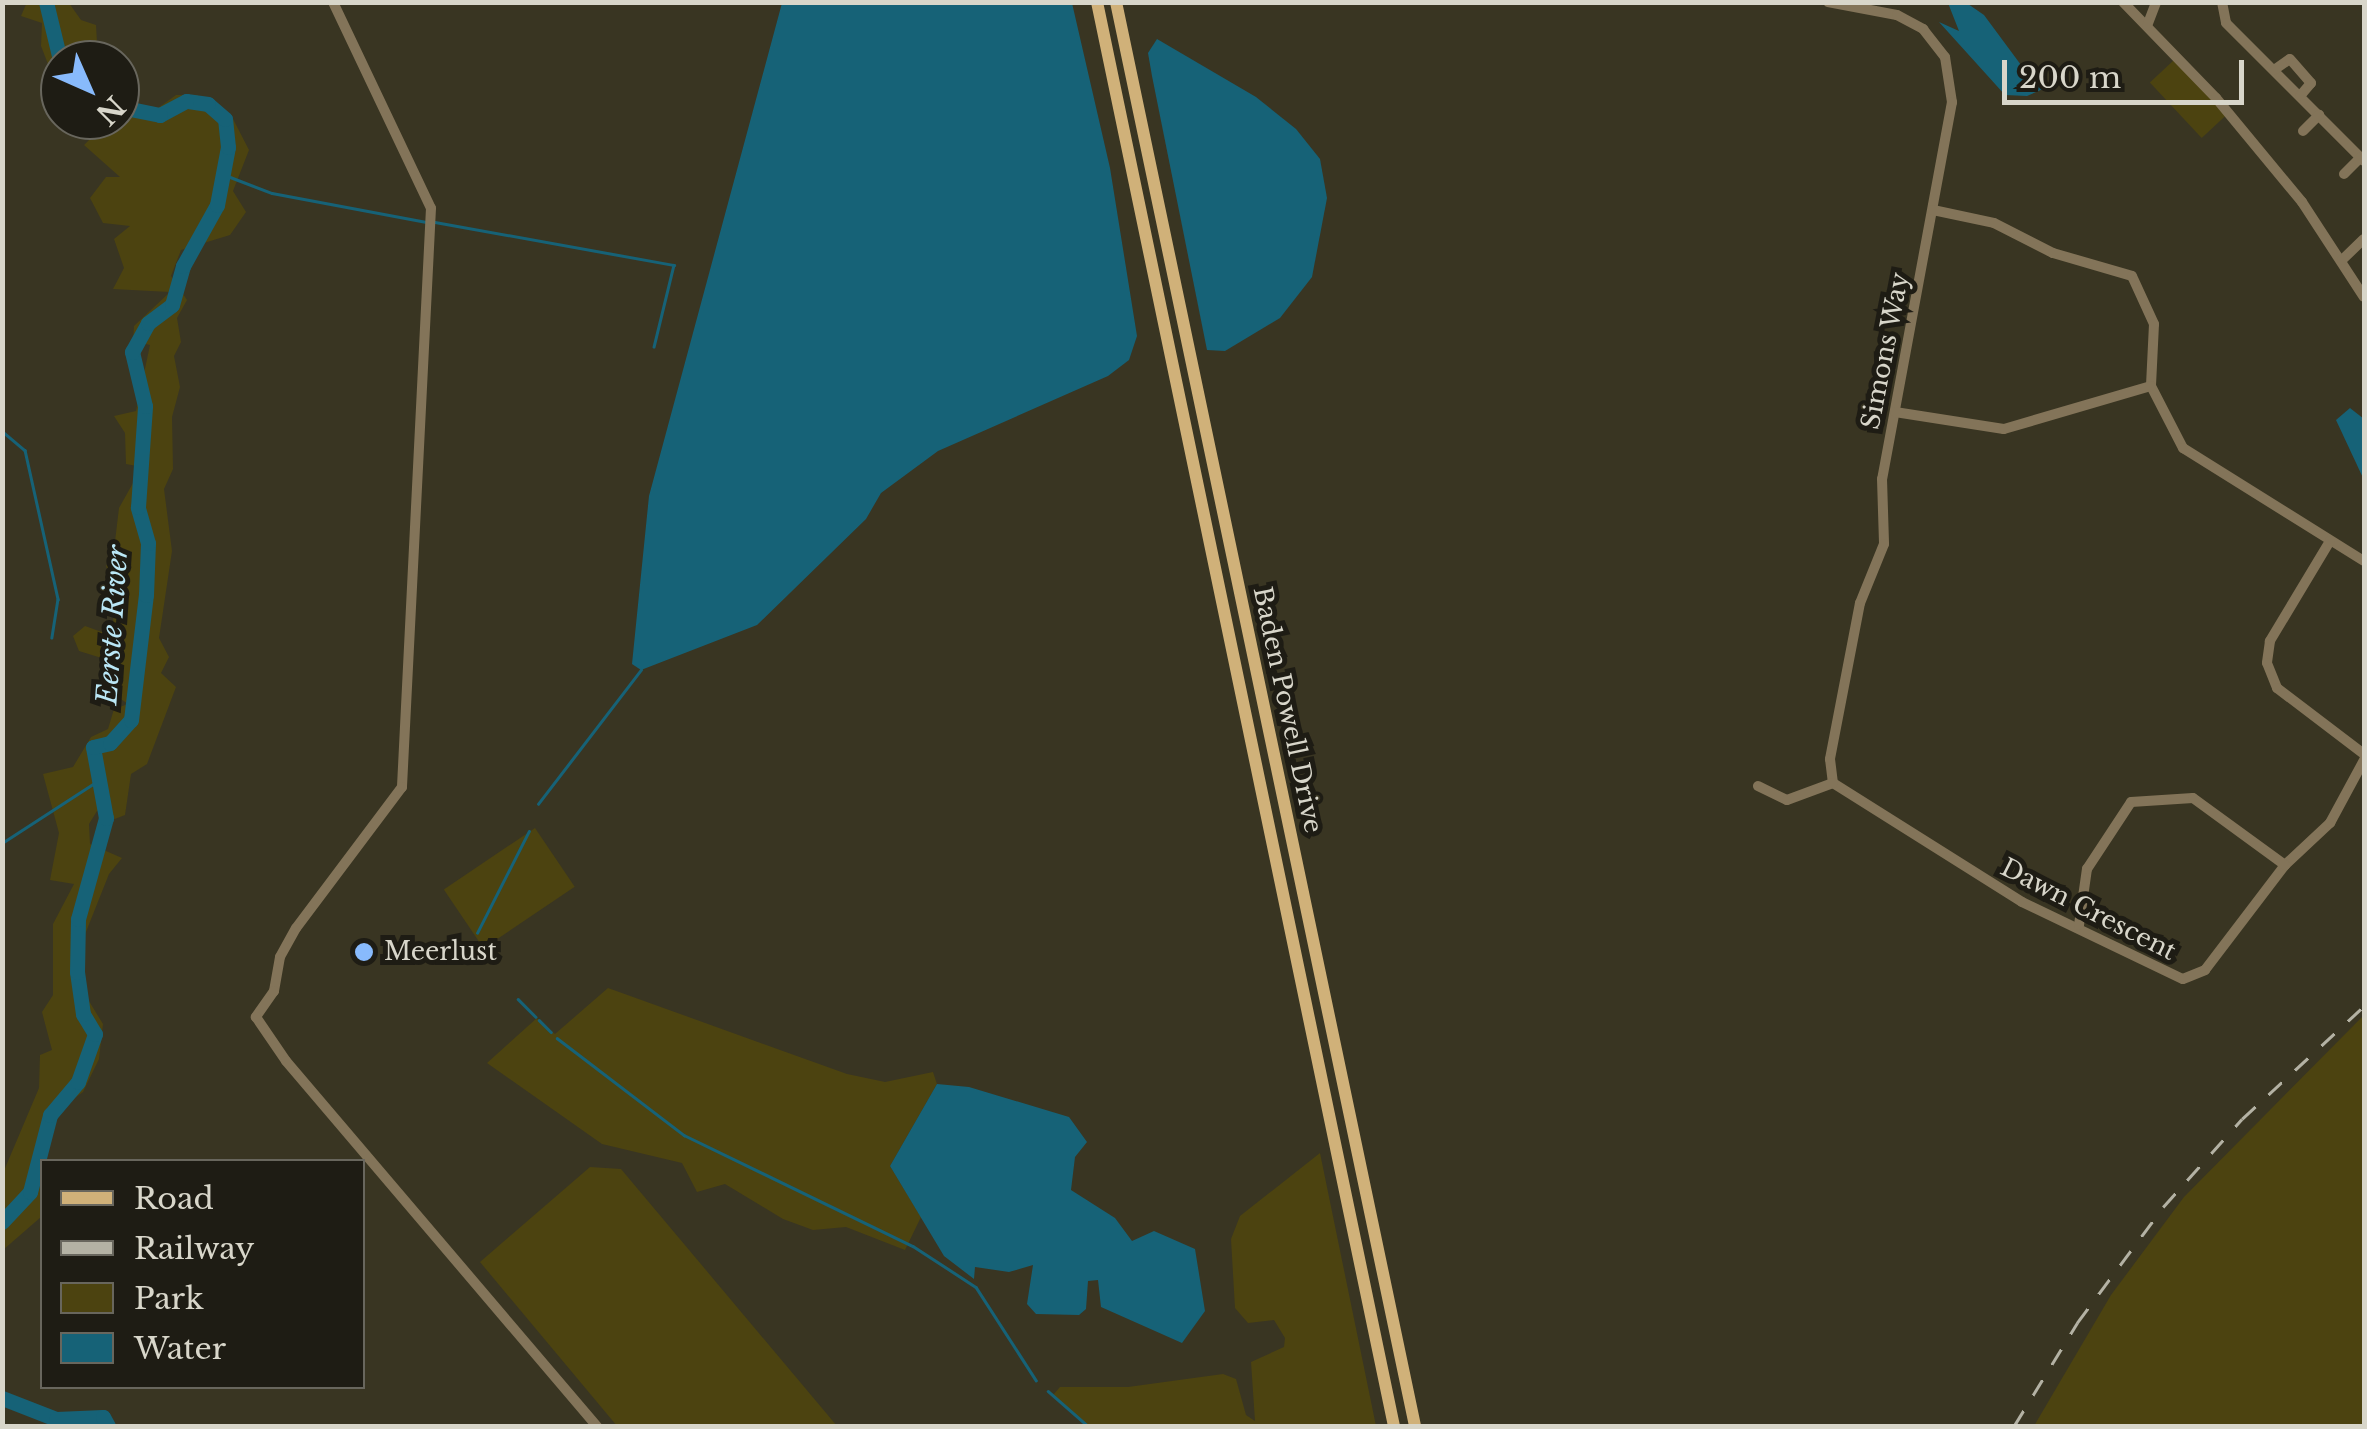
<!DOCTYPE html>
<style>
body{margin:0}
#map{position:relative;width:2367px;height:1429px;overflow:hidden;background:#393522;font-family:"Libre Baskerville",serif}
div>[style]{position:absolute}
.green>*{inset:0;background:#4c4310;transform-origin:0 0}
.water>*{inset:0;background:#166277}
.stream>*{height:2.5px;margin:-1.25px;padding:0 1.25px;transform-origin:1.25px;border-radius:1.25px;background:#166277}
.river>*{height:15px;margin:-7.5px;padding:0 7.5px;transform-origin:7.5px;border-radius:7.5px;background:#166277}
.minor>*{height:10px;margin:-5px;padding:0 5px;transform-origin:5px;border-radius:5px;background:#837459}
.major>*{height:12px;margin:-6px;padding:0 6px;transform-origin:6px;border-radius:6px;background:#d0b179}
.rail>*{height:2.5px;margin-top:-1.25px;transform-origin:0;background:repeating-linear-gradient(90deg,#b4b2a4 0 18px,transparent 0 36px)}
.dots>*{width:28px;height:28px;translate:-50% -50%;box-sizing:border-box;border:5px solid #1e1c14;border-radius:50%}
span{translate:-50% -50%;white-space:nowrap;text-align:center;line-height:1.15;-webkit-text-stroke:10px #1e1c14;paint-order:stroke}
.street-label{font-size:25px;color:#d8d6ca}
.poi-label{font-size:25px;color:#d8d6ca}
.left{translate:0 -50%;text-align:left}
.water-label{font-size:28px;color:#bae7f6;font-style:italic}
.frame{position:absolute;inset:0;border:5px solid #d8d6ca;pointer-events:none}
.legend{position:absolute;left:40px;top:1159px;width:325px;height:230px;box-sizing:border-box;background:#1e1c14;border:2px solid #68665d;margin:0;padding:12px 18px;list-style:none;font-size:30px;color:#d8d6ca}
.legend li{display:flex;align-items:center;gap:20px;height:50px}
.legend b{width:50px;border:2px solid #68665d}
.north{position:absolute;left:40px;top:40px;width:100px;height:100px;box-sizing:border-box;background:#1e1c14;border:2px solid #68665d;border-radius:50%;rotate:135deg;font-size:28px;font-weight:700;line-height:40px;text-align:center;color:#d8d6ca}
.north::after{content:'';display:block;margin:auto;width:35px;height:45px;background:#88bafc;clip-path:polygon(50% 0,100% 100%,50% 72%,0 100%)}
.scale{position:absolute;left:2002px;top:60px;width:242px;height:45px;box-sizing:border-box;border:5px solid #d8d6ca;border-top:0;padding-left:12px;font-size:30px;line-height:35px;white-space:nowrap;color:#d8d6ca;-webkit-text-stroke:8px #1e1c14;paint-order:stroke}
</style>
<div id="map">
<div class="green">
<i style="clip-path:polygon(27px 2px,69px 3px,81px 20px,96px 25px,98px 60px,60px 60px,60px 95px,41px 46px,42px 23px,21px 16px)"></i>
<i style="left:2174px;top:60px;width:76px;height:33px;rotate:47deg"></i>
<i style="clip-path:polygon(126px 67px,135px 78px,129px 98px,142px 106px,158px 108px,176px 95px,197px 95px,232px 117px,249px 150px,233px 191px,246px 212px,230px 235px,181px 250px,171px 276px,187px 300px,177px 318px,181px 342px,174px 356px,180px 387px,172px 417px,173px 469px,164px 489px,172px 551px,159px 638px,169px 657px,161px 673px,176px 687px,147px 764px,131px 774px,125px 815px,115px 819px,97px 811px,89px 824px,90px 844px,122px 858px,109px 874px,82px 942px,81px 988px,103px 1024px,99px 1059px,83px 1092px,62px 1107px,52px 1124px,42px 1162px,41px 1217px,3px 1250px,3px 1173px,39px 1088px,40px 1055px,52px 1050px,42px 1012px,53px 995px,53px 924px,74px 884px,50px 880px,59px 833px,43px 774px,73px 767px,91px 737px,108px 729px,114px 709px,128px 704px,108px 690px,108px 660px,79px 651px,73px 636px,85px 626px,113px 636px,114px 585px,106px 566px,113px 558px,119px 508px,142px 467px,126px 464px,125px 433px,114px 416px,136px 411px,150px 345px,133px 341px,134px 326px,170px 292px,113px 289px,124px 268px,114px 239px,130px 226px,103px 223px,90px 198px,106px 177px,120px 177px,84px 145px,95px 134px,114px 134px,107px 120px,120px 120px,120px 68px)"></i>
<i style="left:535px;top:828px;width:71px;height:110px;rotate:56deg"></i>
<i style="clip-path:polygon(608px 988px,847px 1074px,885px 1082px,933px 1072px,937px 1084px,890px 1166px,921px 1217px,905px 1250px,846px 1227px,813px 1230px,783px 1219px,725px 1184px,697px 1192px,682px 1163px,602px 1144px,487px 1063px,537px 1018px,555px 1034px)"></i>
<i style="clip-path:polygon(2364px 1015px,2364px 1426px,2034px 1426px,2111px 1295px,2184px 1197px)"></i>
<i style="clip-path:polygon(1320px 1153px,1376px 1426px,1088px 1426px,1053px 1395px,1060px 1387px,1128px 1387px,1223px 1374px,1236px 1379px,1246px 1415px,1255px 1421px,1251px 1362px,1284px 1347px,1285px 1338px,1274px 1320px,1248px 1323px,1235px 1308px,1231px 1239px,1240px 1216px)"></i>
<i style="clip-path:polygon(590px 1167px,621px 1169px,837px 1426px,617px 1426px,480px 1262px)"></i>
</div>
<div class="water">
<i style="clip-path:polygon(782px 3px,1072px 3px,1110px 168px,1137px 336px,1129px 360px,1108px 376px,938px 451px,881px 493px,866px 519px,757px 625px,641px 670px,632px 664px,649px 496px)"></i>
<i style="clip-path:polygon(1948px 3px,1968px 4px,1984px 15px,2021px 65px,2042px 77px,2043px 89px,2027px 96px,2005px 95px,1939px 22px,1959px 31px)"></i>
<i style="clip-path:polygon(1157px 39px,1256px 97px,1296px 129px,1320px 159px,1327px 198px,1312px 277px,1280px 318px,1225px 351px,1207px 350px,1152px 76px,1148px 53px)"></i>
<i style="clip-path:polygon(2350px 408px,2364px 419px,2364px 480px,2336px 420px)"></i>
<i style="clip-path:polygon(937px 1084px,969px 1087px,1069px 1117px,1087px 1142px,1075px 1157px,1071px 1190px,1115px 1218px,1132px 1241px,1154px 1231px,1195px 1249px,1205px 1311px,1182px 1343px,1101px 1307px,1098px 1280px,1088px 1281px,1086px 1309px,1079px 1315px,1036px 1314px,1027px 1304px,1033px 1265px,1009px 1272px,975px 1267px,974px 1279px,944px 1256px,890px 1166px)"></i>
</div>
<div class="stream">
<i style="left:225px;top:175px;width:50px;rotate:21deg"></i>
<i style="left:272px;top:193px;width:158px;rotate:10.6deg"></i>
<i style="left:435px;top:222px;width:243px;rotate:10.2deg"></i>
<i style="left:674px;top:265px;width:84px;rotate:103.7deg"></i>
<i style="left:2px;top:431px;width:30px;rotate:40deg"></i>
<i style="left:25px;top:450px;width:153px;rotate:77.5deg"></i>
<i style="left:58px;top:599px;width:39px;rotate:99deg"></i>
<i style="left:538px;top:804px;width:169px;rotate:-52.5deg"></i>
<i style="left:2px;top:843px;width:112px;rotate:-33deg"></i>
<i style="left:477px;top:933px;width:114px;rotate:-63deg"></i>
<i style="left:518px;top:999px;width:25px;rotate:45deg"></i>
<i style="left:539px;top:1020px;width:17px;rotate:45deg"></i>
<i style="left:557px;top:1038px;width:160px;rotate:37.4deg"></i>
<i style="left:684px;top:1135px;width:254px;rotate:25.9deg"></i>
<i style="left:913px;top:1246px;width:75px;rotate:33.1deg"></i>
<i style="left:976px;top:1287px;width:111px;rotate:57.2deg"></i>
<i style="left:1048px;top:1391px;width:53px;rotate:41.2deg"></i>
</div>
<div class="river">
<i style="left:46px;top:2px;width:60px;rotate:76.4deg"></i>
<i style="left:2px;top:1222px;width:41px;rotate:-47deg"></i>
<i style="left:30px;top:1192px;width:80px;rotate:-75.4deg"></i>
<i style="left:50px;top:1115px;width:43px;rotate:-49.7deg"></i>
<i style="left:78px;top:1082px;width:51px;rotate:-70.5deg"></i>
<i style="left:95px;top:1034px;width:23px;rotate:-121deg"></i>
<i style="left:83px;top:1014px;width:42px;rotate:-98.1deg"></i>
<i style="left:77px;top:972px;width:53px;rotate:-88.9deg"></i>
<i style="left:78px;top:919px;width:105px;rotate:-74.5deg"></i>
<i style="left:106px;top:818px;width:72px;rotate:-100.4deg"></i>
<i style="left:93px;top:747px;width:17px;rotate:-13deg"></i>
<i style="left:110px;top:743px;width:31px;rotate:-48deg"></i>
<i style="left:131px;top:720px;width:126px;rotate:-83.2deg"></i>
<i style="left:146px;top:595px;width:52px;rotate:-87.8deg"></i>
<i style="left:148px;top:543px;width:37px;rotate:-106deg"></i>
<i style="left:138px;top:507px;width:101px;rotate:-86deg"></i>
<i style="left:145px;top:406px;width:56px;rotate:-103.5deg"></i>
<i style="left:132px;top:352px;width:33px;rotate:-61deg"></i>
<i style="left:148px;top:323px;width:30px;rotate:-37deg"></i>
<i style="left:172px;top:305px;width:41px;rotate:-74.2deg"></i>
<i style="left:183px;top:266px;width:70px;rotate:-60.9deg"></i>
<i style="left:217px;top:205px;width:59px;rotate:-79.3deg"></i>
<i style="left:228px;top:147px;width:28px;rotate:-96deg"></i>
<i style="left:225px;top:119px;width:23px;rotate:-139deg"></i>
<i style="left:208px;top:104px;width:22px;rotate:-172deg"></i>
<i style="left:186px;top:101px;width:30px;rotate:152deg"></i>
<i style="left:160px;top:115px;width:41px;rotate:-168.7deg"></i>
<i style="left:2px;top:1398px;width:58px;rotate:21.3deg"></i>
<i style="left:56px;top:1419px;width:47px;rotate:-2.4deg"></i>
<i style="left:103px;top:1417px;width:10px;rotate:61deg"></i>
</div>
<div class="minor">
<i style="left:333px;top:2px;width:228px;rotate:64.6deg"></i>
<i style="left:431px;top:208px;width:580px;rotate:92.87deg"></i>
<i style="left:402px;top:787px;width:176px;rotate:126.9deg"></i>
<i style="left:296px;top:928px;width:33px;rotate:119deg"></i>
<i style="left:280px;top:957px;width:35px;rotate:100deg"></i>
<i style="left:274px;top:991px;width:32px;rotate:125deg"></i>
<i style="left:256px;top:1017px;width:53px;rotate:55.7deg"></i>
<i style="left:286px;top:1061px;width:480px;rotate:49.6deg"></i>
<i style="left:1828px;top:2px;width:70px;rotate:10.7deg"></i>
<i style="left:1897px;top:15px;width:30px;rotate:28deg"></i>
<i style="left:1923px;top:29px;width:36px;rotate:52deg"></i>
<i style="left:1945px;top:57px;width:46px;rotate:81.2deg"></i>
<i style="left:1952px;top:102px;width:383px;rotate:100.5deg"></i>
<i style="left:1882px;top:479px;width:65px;rotate:88.2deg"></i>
<i style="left:1884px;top:544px;width:64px;rotate:112.1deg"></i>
<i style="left:1860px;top:603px;width:159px;rotate:100.9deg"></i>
<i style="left:1830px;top:759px;width:24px;rotate:83deg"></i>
<i style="left:2123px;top:2px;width:134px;rotate:45.9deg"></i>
<i style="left:2216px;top:98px;width:135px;rotate:50.4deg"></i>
<i style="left:2302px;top:202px;width:113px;rotate:56.9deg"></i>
<i style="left:2222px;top:2px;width:21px;rotate:79deg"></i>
<i style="left:2226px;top:23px;width:195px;rotate:45deg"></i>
<i style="left:2147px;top:26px;width:26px;rotate:-69deg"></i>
<i style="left:2274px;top:70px;width:19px;rotate:-35deg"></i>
<i style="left:2290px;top:59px;width:32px;rotate:49deg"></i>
<i style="left:2311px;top:83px;width:17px;rotate:130deg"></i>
<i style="left:2303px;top:131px;width:23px;rotate:-45deg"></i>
<i style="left:2344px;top:174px;width:24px;rotate:-45deg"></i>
<i style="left:1933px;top:210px;width:62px;rotate:12deg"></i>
<i style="left:1994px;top:223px;width:66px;rotate:27deg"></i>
<i style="left:2053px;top:253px;width:82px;rotate:16.2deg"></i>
<i style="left:2132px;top:276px;width:53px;rotate:65.4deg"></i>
<i style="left:2154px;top:324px;width:62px;rotate:92.8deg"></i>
<i style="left:2151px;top:386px;width:70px;rotate:62.7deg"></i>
<i style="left:2183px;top:448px;width:213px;rotate:32deg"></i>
<i style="left:2342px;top:260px;width:30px;rotate:-44deg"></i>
<i style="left:1895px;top:412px;width:110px;rotate:8.9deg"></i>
<i style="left:2004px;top:429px;width:153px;rotate:-16.3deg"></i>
<i style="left:2330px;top:541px;width:117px;rotate:121deg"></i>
<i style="left:2270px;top:641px;width:22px;rotate:98deg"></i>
<i style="left:2267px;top:663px;width:27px;rotate:68deg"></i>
<i style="left:2277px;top:688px;width:109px;rotate:37.2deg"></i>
<i style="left:1833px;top:783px;width:223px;rotate:32.2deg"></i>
<i style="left:2022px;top:902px;width:178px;rotate:25.6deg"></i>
<i style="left:2183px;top:979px;width:24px;rotate:-22deg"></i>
<i style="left:2205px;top:970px;width:132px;rotate:-52.7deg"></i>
<i style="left:2285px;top:865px;width:62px;rotate:-43deg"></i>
<i style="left:2330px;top:823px;width:72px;rotate:-61.6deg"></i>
<i style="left:1758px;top:786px;width:32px;rotate:26deg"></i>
<i style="left:1787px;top:800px;width:49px;rotate:-20.3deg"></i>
<i style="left:2079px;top:925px;width:57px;rotate:-81.9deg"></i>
<i style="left:2087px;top:869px;width:80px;rotate:-56.7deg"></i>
<i style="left:2131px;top:802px;width:62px;rotate:-3.7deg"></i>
<i style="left:2193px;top:798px;width:114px;rotate:36.1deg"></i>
</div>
<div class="major">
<i style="left:1097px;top:2px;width:1455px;rotate:78.22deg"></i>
<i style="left:1116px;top:2px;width:1455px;rotate:78.14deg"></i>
</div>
<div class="rail">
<i style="left:2014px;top:1426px;width:121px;rotate:-58.5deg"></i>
<i style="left:2077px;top:1323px;width:144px;rotate:-53.4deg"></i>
<i style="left:2163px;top:1207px;width:118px;rotate:-48.1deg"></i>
<i style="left:2242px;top:1119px;width:166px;rotate:-42.8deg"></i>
</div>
<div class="dots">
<i style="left:364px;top:952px;background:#88bafc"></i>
</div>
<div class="street-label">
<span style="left:1886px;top:351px;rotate:-79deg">Simons Way</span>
<span style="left:1287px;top:710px;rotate:78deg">Baden Powell Drive</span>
<span style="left:2088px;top:910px;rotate:27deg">Dawn Crescent</span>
</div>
<div class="poi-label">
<span class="left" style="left:384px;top:952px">Meerlust</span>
</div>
<div class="water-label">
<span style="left:113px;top:625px;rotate:-86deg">Eerste River</span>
</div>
<div class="frame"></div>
<ul class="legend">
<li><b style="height:12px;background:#d0b179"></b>Road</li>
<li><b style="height:12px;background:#b4b2a4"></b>Railway</li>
<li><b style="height:28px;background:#4c4310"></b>Park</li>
<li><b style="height:28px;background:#166277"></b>Water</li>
</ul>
<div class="north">N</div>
<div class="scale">200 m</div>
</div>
